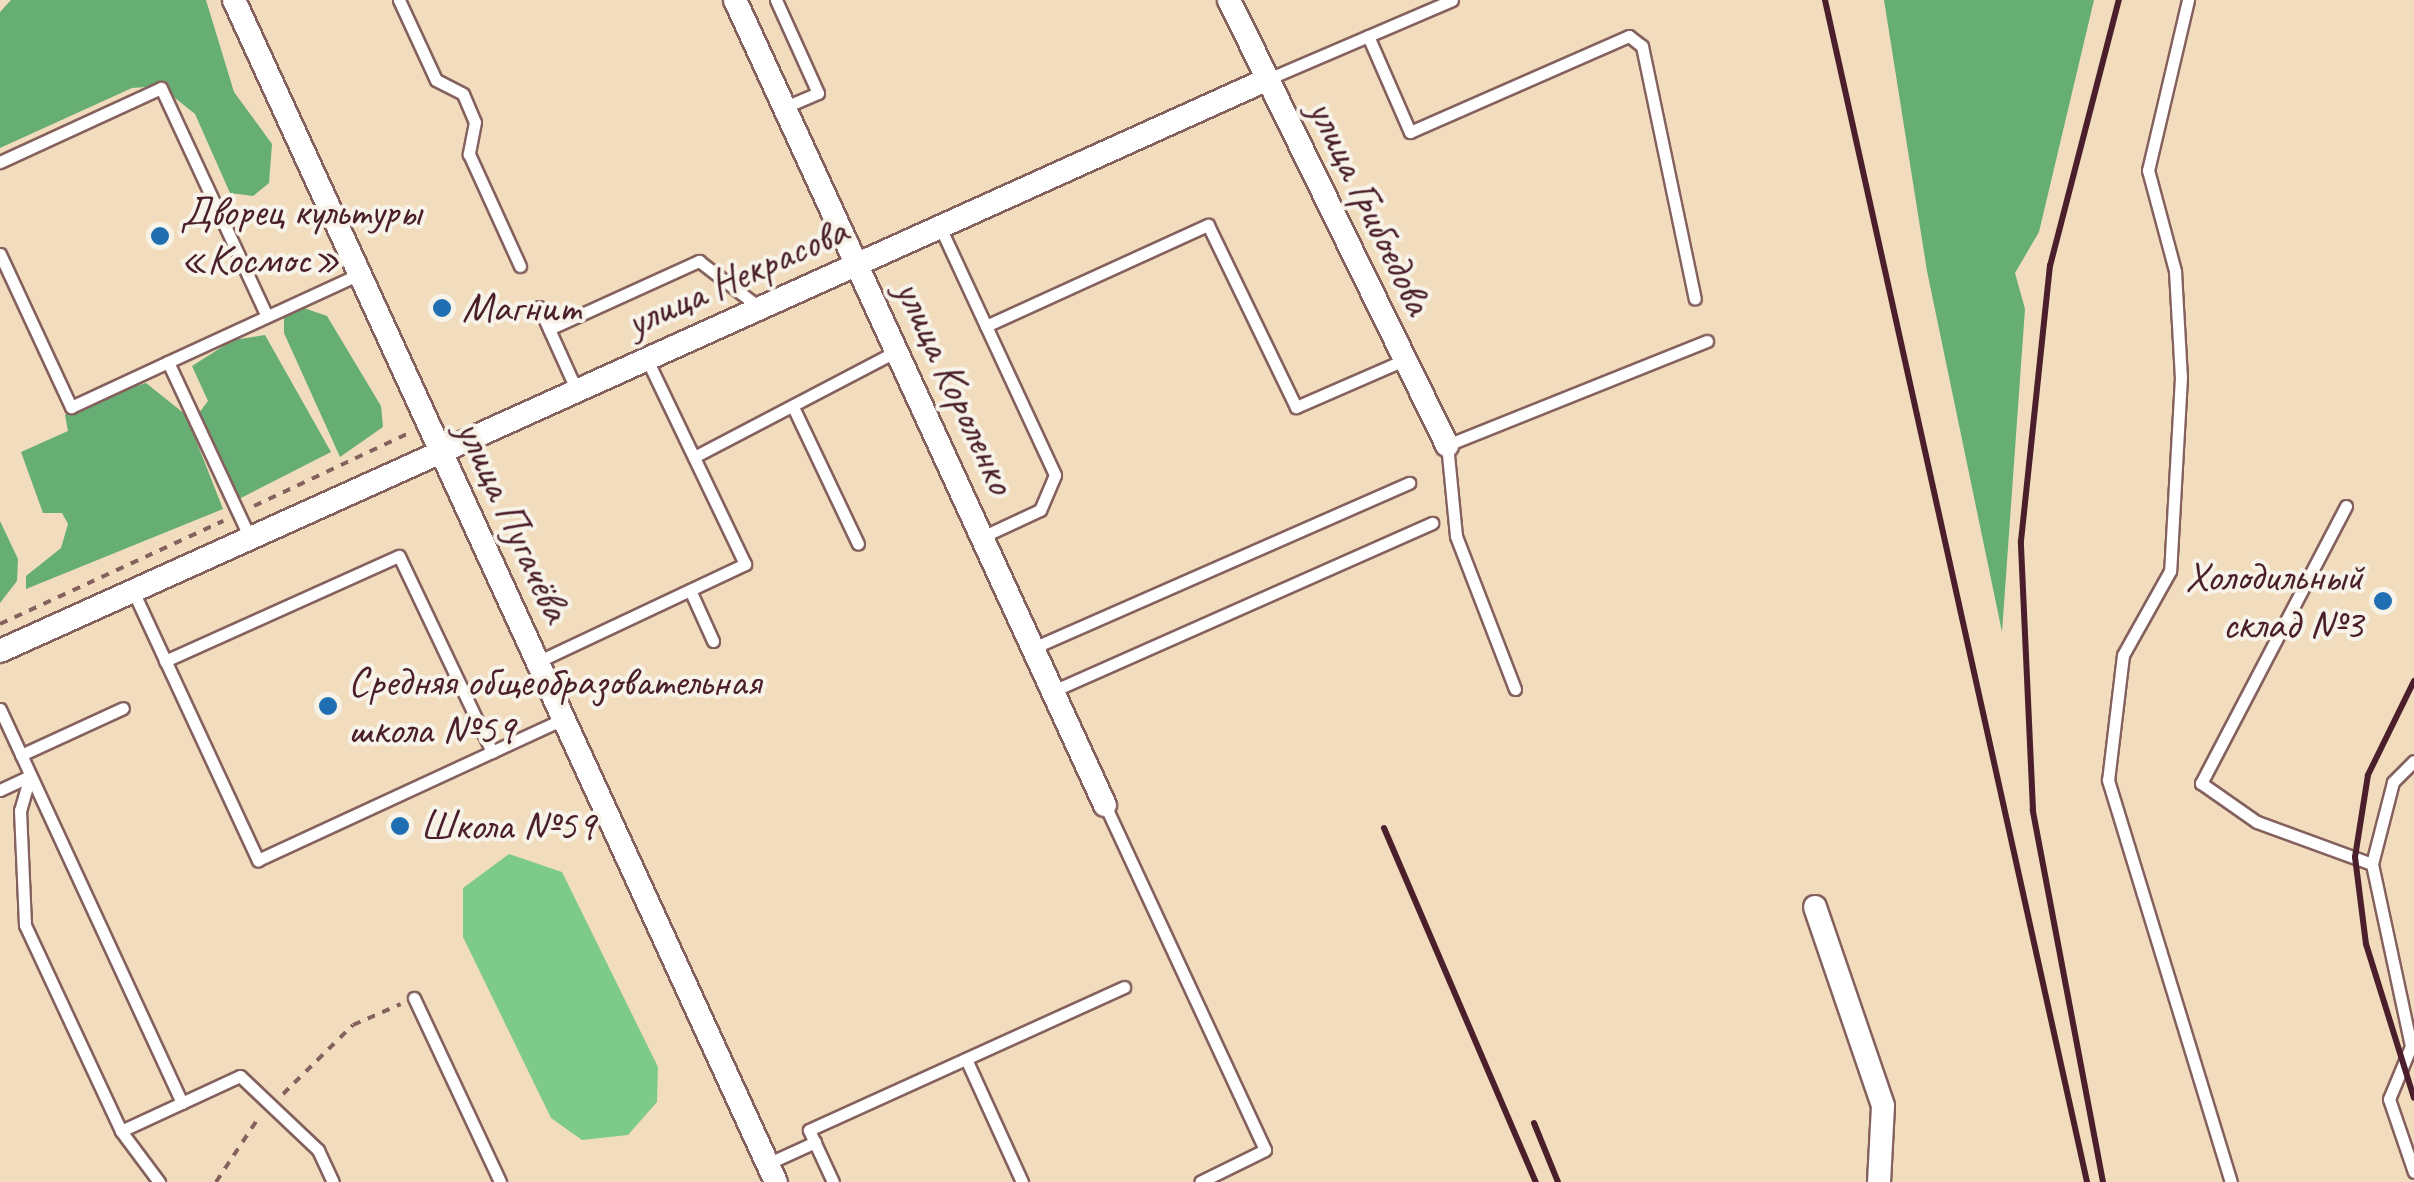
<!DOCTYPE html>
<meta charset="utf-8">
<style>
body{margin:0}
#map{position:relative;width:2414px;height:1182px;overflow:hidden;background:#f2dcbe;font-family:Caveat,sans-serif}
div>[style]{position:absolute}
.green>*{inset:0;background:#7eca88}
.forest>*{inset:0;background:#66ae74}
.path>*{height:4px;margin-top:-2px;transform-origin:0;background:repeating-linear-gradient(90deg,#85615e 0 8px,transparent 0 16px)}
.roads{filter:drop-shadow(2px 0 #85615e) drop-shadow(-2px 0 #85615e) drop-shadow(0 2px #85615e) drop-shadow(0 -2px #85615e)}
.lane>*{height:11px;margin:-5.5px;padding:0 5.5px;transform-origin:5.5px;border-radius:5.5px;background:#fff}
.street>*{height:22px;margin:-11px;padding:0 11px;transform-origin:11px;border-radius:11px;background:#fff}
.rail>*{height:6px;margin:-3px;padding:0 3px;transform-origin:3px;border-radius:3px;background:#4a1f2b}
.dots>*{width:28px;height:28px;translate:-50% -50%;box-sizing:border-box;border:5px solid #f7f3e8;border-radius:50%}
span{translate:-50% -50%;white-space:nowrap;text-align:center;line-height:1.15;-webkit-text-stroke:8px #f7f3e8;paint-order:stroke}
.street-label{font-size:42px;color:#4a1f2b}
.poi-label{font-size:42px;color:#4a1f2b}
.left{translate:0 -50%;text-align:left}
.right{translate:-100% -50%;text-align:right}
</style>
<div id="map">
<div class="green">
<i style="clip-path:polygon(509px 854px,562px 872px,658px 1067px,657px 1102px,628px 1135px,582px 1140px,551px 1118px,463px 937px,463px 888px)"></i>
</div>
<div class="forest">
<i style="clip-path:polygon(11px 0,206px 0,234px 92px,272px 144px,269px 183px,253px 196px,230px 193px,195px 114px,160px 86px,132px 88px,0 148px,0 12px)"></i>
<i style="clip-path:polygon(1884px 0,2094px 0,2039px 232px,2015px 273px,2025px 309px,2002px 632px,1927px 271px)"></i>
<i style="clip-path:polygon(304px 308px,327px 316px,381px 406px,383px 427px,340px 457px,284px 333px,284px 317px)"></i>
<i style="clip-path:polygon(265px 335px,331px 452px,237px 500px,195px 418px,208px 401px,192px 366px,233px 340px)"></i>
<i style="clip-path:polygon(146px 383px,186px 415px,223px 509px,26px 589px,26px 576px,61px 548px,68px 524px,62px 513px,43px 513px,21px 452px,68px 431px,65px 415px,80px 404px)"></i>
<i style="clip-path:polygon(0 521px,18px 559px,17px 581px,0 603px)"></i>
</div>
<div class="path">
<i style="left:254px;top:506px;width:169px;rotate:-25.2deg"></i>
<i style="left:0;top:624px;width:246px;rotate:-24.8deg"></i>
<i style="left:283px;top:1094px;width:98px;rotate:-44.6deg"></i>
<i style="left:353px;top:1025px;width:52px;rotate:-23.6deg"></i>
<i style="left:216px;top:1182px;width:78px;rotate:-56.5deg"></i>
</div>
<div class="roads">
<div class="lane">
<i style="left:399px;top:0;width:88px;rotate:65.2deg"></i>
<i style="left:436px;top:80px;width:30px;rotate:27deg"></i>
<i style="left:463px;top:94px;width:30px;rotate:67deg"></i>
<i style="left:475px;top:122px;width:33px;rotate:101deg"></i>
<i style="left:469px;top:154px;width:123px;rotate:65.5deg"></i>
<i style="left:776px;top:0;width:102px;rotate:65.7deg"></i>
<i style="left:818px;top:93px;width:36px;rotate:157deg"></i>
<i style="left:2188px;top:0;width:175px;rotate:103.2deg"></i>
<i style="left:2148px;top:170px;width:105px;rotate:75deg"></i>
<i style="left:2175px;top:271px;width:106px;rotate:86.8deg"></i>
<i style="left:2181px;top:377px;width:194px;rotate:93.2deg"></i>
<i style="left:2170px;top:571px;width:96px;rotate:119.2deg"></i>
<i style="left:2123px;top:655px;width:126px;rotate:96.8deg"></i>
<i style="left:2108px;top:780px;width:420px;rotate:73deg"></i>
<i style="left:1368px;top:36px;width:105px;rotate:66.4deg"></i>
<i style="left:1410px;top:132px;width:239px;rotate:-23.7deg"></i>
<i style="left:1629px;top:36px;width:16px;rotate:38deg"></i>
<i style="left:1642px;top:46px;width:258px;rotate:78.2deg"></i>
<i style="left:1268px;top:79px;width:200px;rotate:-23.2deg"></i>
<i style="left:0;top:162px;width:177px;rotate:-24.7deg"></i>
<i style="left:161px;top:88px;width:251px;rotate:65.1deg"></i>
<i style="left:940px;top:227px;width:273px;rotate:65.1deg"></i>
<i style="left:1055px;top:475px;width:38px;rotate:113deg"></i>
<i style="left:1040px;top:510px;width:64px;rotate:155deg"></i>
<i style="left:0;top:254px;width:169px;rotate:65.1deg"></i>
<i style="left:71px;top:407px;width:107px;rotate:-24.9deg"></i>
<i style="left:539px;top:307px;width:92px;rotate:65.7deg"></i>
<i style="left:986px;top:326px;width:244px;rotate:-24.5deg"></i>
<i style="left:1208px;top:225px;width:202px;rotate:64.2deg"></i>
<i style="left:1296px;top:407px;width:118px;rotate:-23.5deg"></i>
<i style="left:549px;top:329px;width:165px;rotate:-24.4deg"></i>
<i style="left:699px;top:261px;width:77px;rotate:37.6deg"></i>
<i style="left:794px;top:409px;width:149px;rotate:64.6deg"></i>
<i style="left:694px;top:457px;width:229px;rotate:-27.6deg"></i>
<i style="left:2346px;top:506px;width:313px;rotate:117.6deg"></i>
<i style="left:2201px;top:783px;width:68px;rotate:34.9deg"></i>
<i style="left:2257px;top:822px;width:122px;rotate:20.1deg"></i>
<i style="left:250px;top:538px;width:194px;rotate:-115deg"></i>
<i style="left:168px;top:362px;width:210px;rotate:-24.7deg"></i>
<i style="left:690px;top:590px;width:56px;rotate:65.7deg"></i>
<i style="left:133px;top:591px;width:297px;rotate:65.1deg"></i>
<i style="left:258px;top:860px;width:336px;rotate:-24.8deg"></i>
<i style="left:1033px;top:648px;width:411px;rotate:-23.7deg"></i>
<i style="left:165px;top:661px;width:256px;rotate:-24.2deg"></i>
<i style="left:399px;top:556px;width:217px;rotate:64.6deg"></i>
<i style="left:537px;top:662px;width:230px;rotate:-25.2deg"></i>
<i style="left:745px;top:564px;width:227px;rotate:-115.6deg"></i>
<i style="left:1515px;top:689px;width:164px;rotate:-111.1deg"></i>
<i style="left:1456px;top:536px;width:91px;rotate:-95.6deg"></i>
<i style="left:1447px;top:445px;width:280px;rotate:-21.8deg"></i>
<i style="left:1053px;top:691px;width:415px;rotate:-23.9deg"></i>
<i style="left:0;top:709px;width:434px;rotate:65.2deg"></i>
<i style="left:21px;top:755px;width:112px;rotate:-24.7deg"></i>
<i style="left:2414px;top:761px;width:30px;rotate:135deg"></i>
<i style="left:2393px;top:782px;width:85px;rotate:104.4deg"></i>
<i style="left:2372px;top:864px;width:186px;rotate:77.9deg"></i>
<i style="left:2411px;top:1046px;width:57px;rotate:112.5deg"></i>
<i style="left:2389px;top:1099px;width:77px;rotate:71.1deg"></i>
<i style="left:30px;top:776px;width:35px;rotate:106deg"></i>
<i style="left:20px;top:810px;width:115px;rotate:87.5deg"></i>
<i style="left:25px;top:925px;width:227px;rotate:65deg"></i>
<i style="left:121px;top:1131px;width:131px;rotate:-24.8deg"></i>
<i style="left:240px;top:1076px;width:108px;rotate:43.5deg"></i>
<i style="left:318px;top:1150px;width:35px;rotate:65deg"></i>
<i style="left:0;top:790px;width:33px;rotate:-25deg"></i>
<i style="left:1105px;top:805px;width:380px;rotate:65.1deg"></i>
<i style="left:1265px;top:1150px;width:72px;rotate:153.8deg"></i>
<i style="left:414px;top:998px;width:203px;rotate:64.9deg"></i>
<i style="left:966px;top:1059px;width:135px;rotate:65.5deg"></i>
<i style="left:121px;top:1131px;width:64px;rotate:53.3deg"></i>
<i style="left:767px;top:1164px;width:53px;rotate:-24.6deg"></i>
<i style="left:833px;top:1182px;width:57px;rotate:-114.8deg"></i>
<i style="left:809px;top:1130px;width:346px;rotate:-24.4deg"></i>
</div>
<div class="street">
<i style="left:234px;top:0;width:1300px;rotate:65.37deg"></i>
<i style="left:735px;top:0;width:886px;rotate:65.32deg"></i>
<i style="left:1229px;top:0;width:496px;rotate:63.9deg"></i>
<i style="left:0;top:651px;width:1389px;rotate:-24.28deg"></i>
<i style="left:1815px;top:907px;width:210px;rotate:71.1deg"></i>
<i style="left:1883px;top:1106px;width:76px;rotate:93deg"></i>
</div>
</div>
<div class="rail">
<i style="left:1825px;top:0;width:1211px;rotate:77.5deg"></i>
<i style="left:2414px;top:681px;width:105px;rotate:116.1deg"></i>
<i style="left:2368px;top:775px;width:83px;rotate:99deg"></i>
<i style="left:2355px;top:857px;width:88px;rotate:82.8deg"></i>
<i style="left:2366px;top:944px;width:161px;rotate:72.7deg"></i>
<i style="left:1384px;top:828px;width:385px;rotate:66.8deg"></i>
<i style="left:1534px;top:1123px;width:64px;rotate:67.9deg"></i>
<i style="left:2103px;top:1182px;width:379px;rotate:-100.7deg"></i>
<i style="left:2033px;top:810px;width:269px;rotate:-92.6deg"></i>
<i style="left:2021px;top:541px;width:277px;rotate:-84deg"></i>
<i style="left:2050px;top:266px;width:275px;rotate:-75.5deg"></i>
</div>
<div class="dots">
<i style="left:160px;top:236px;background:#1f6fb2"></i>
<i style="left:442px;top:308px;background:#1f6fb2"></i>
<i style="left:2383px;top:601px;background:#1f6fb2"></i>
<i style="left:328px;top:706px;background:#1f6fb2"></i>
<i style="left:400px;top:826px;background:#1f6fb2"></i>
</div>
<div class="street-label">
<span style="left:1370px;top:207px;rotate:64deg">улица Грибоедова</span>
<span style="left:737px;top:277px;rotate:-24deg">улица Некрасова</span>
<span style="left:955px;top:387px;rotate:65deg">улица Короленко</span>
<span style="left:513px;top:521px;rotate:65deg">улица Пугачёва</span>
</div>
<div class="poi-label">
<span class="left" style="left:180px;top:236px">Дворец культуры<br>«Космос»</span>
<span class="left" style="left:462px;top:308px">Магнит</span>
<span class="right" style="left:2363px;top:601px">Холодильный<br>склад №3</span>
<span class="left" style="left:348px;top:706px">Средняя общеобразовательная<br>школа №59</span>
<span class="left" style="left:420px;top:826px">Школа №59</span>
</div>
</div>
